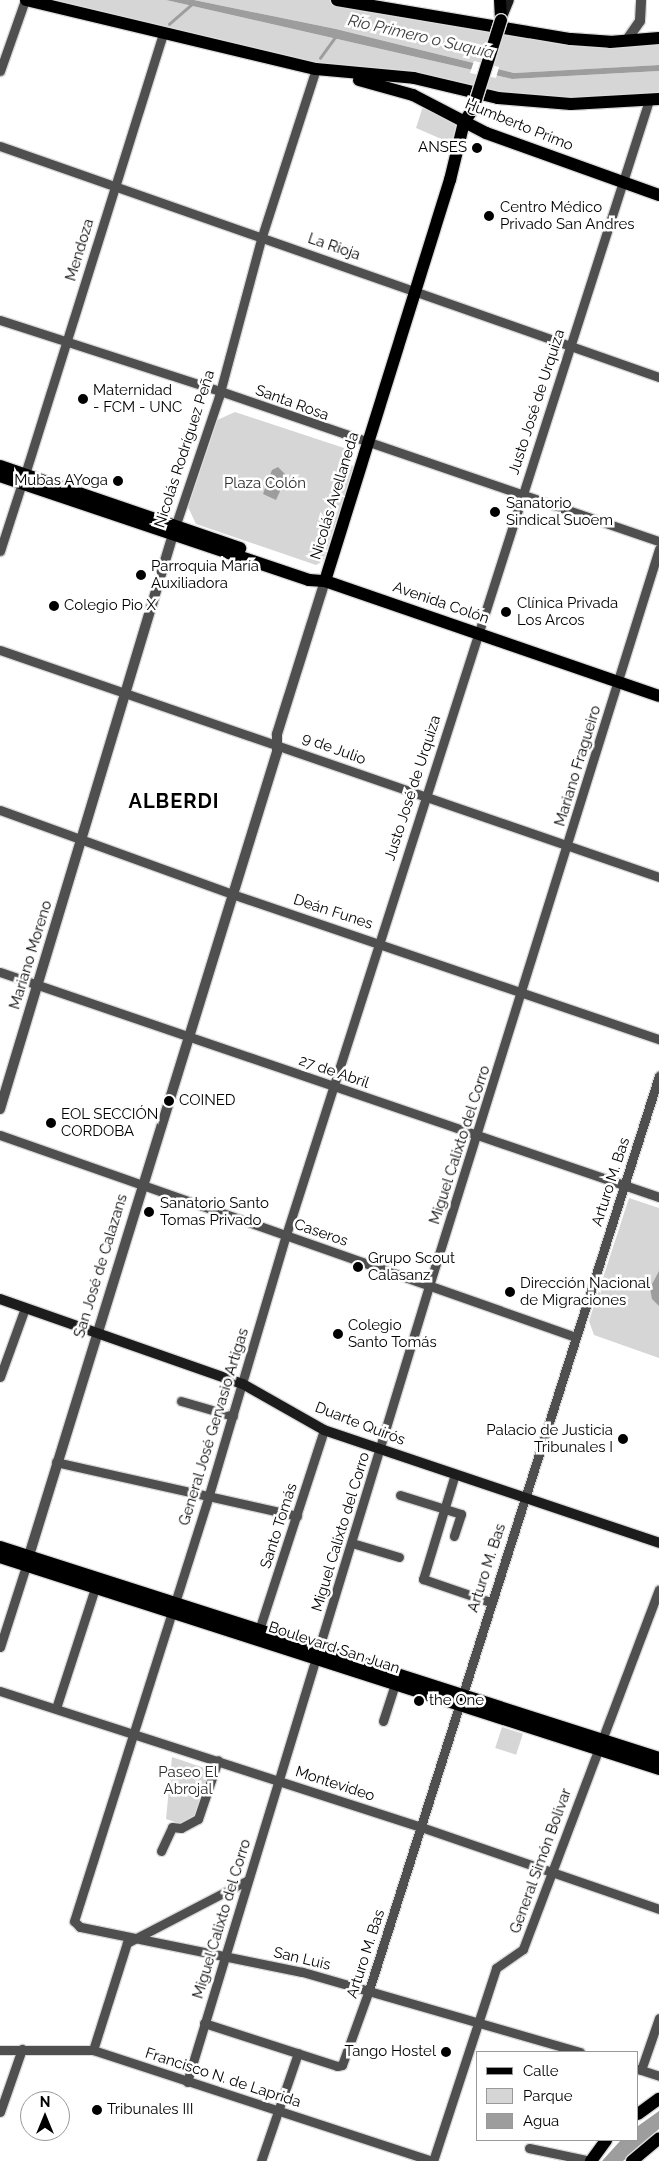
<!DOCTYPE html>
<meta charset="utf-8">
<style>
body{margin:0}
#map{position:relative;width:659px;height:2161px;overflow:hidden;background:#fff;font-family:Raleway,sans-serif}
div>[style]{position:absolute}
.green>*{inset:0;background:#d6d6d6;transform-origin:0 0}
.water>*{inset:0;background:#9d9d9d}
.pier>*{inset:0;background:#fff}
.stream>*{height:2.5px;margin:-1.25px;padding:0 1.25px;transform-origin:1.25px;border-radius:1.25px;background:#9d9d9d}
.roads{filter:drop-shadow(1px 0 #dbdbdb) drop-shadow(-1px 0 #dbdbdb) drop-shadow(0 1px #dbdbdb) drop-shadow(0 -1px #dbdbdb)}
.minor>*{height:9px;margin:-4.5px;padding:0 4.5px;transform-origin:4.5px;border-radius:4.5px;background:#4f4f4f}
.tertiary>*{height:10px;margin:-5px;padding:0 5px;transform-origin:5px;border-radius:5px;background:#4f4f4f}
.secondary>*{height:10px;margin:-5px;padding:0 5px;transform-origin:5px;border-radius:5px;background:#1c1c1c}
.primary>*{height:12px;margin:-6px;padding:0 6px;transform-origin:6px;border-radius:6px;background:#000}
.bridges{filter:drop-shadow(1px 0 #dbdbdb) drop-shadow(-1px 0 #dbdbdb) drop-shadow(0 1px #dbdbdb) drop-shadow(0 -1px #dbdbdb)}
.primary-bridge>*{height:12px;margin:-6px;padding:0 6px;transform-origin:6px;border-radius:6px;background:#000}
.dots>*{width:14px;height:14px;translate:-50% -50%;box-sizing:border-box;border:2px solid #fff;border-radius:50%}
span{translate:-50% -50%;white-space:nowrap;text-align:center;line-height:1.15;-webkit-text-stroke:5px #fff;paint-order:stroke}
.street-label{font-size:15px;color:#000}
.poi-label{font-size:15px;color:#000}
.right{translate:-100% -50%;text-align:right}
.left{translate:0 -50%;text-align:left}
.park-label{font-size:15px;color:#2d2d2d}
.water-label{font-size:16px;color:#3e3e3e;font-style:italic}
.district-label{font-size:20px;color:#000;font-weight:700;letter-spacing:1px}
.legend{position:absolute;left:476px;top:2051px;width:162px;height:90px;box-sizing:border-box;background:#fff;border:1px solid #999;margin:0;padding:6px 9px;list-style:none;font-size:15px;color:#000}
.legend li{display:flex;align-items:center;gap:10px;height:25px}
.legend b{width:25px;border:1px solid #999}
.north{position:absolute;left:20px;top:2091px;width:50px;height:50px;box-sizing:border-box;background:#fff;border:1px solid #999;border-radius:50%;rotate:0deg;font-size:14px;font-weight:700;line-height:20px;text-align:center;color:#000}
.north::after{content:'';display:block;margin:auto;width:18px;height:22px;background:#000;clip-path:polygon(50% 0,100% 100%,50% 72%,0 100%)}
</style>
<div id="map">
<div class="green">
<i style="clip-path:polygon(26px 0,166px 0,512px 79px,659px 71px,659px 99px,571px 104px,340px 73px)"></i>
<i style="clip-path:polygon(194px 0,337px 0,571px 39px,659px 38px,659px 65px,514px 73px,336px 29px)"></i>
<i style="clip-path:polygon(424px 103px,456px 123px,453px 144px,416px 128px)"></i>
<i style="clip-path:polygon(235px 412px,344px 448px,351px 465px,354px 467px,323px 561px,316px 565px,196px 524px,188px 507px,215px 421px)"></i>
<i style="clip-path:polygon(629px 1198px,659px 1208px,659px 1358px,594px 1335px,589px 1321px)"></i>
<i style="left:502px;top:1727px;width:22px;height:22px;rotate:18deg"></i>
<i style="clip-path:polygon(172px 1757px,210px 1770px,193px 1820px,183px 1825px,166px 1819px)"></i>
</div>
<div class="water">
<i style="clip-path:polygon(166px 0,194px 0,336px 29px,514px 73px,659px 65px,659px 71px,512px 79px)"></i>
<i style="clip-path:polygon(278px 467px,287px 476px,276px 500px,263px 494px,272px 470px)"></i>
<i style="clip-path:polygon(659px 1271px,659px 1306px,652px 1299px,650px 1288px)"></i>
<i style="clip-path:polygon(659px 2111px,659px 2129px,623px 2161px,602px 2161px,621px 2140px,638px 2140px,638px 2126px)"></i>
</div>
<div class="pier">
<i style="clip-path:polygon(474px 61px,499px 67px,496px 78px,470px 73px)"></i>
</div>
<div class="stream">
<i style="left:169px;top:24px;width:30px;rotate:-41deg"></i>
<i style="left:320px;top:58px;width:26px;rotate:-54deg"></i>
</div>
<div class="roads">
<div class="minor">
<i style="left:0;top:71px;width:75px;rotate:-70.6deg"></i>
<i style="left:0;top:146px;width:698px;rotate:19.32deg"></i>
<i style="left:0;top:320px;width:231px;rotate:17.9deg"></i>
<i style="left:220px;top:391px;width:464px;rotate:18.9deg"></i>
<i style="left:25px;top:474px;width:461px;rotate:-72.6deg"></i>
<i style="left:175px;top:527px;width:138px;rotate:-71.4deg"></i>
<i style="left:219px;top:396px;width:166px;rotate:-75deg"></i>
<i style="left:262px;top:236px;width:176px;rotate:-72.1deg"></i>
<i style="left:0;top:551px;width:71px;rotate:-72.1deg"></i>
<i style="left:0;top:650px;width:697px;rotate:19.01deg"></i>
<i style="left:0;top:810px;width:247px;rotate:19.9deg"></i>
<i style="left:232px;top:894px;width:451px;rotate:18.8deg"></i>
<i style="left:0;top:972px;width:696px;rotate:18.85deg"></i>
<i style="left:0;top:1135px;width:610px;rotate:19.33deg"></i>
<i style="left:0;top:1377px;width:73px;rotate:-70.1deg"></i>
<i style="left:181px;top:1401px;width:54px;rotate:16.1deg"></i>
<i style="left:56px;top:1462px;width:247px;rotate:12.6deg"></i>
<i style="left:455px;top:1474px;width:110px;rotate:106.9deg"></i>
<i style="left:423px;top:1579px;width:71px;rotate:18.9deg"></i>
<i style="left:400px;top:1495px;width:64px;rotate:17.3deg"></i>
<i style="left:461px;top:1514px;width:23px;rotate:108deg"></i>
<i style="left:352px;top:1543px;width:49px;rotate:16.6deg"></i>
<i style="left:259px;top:1630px;width:210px;rotate:-72deg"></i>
<i style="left:0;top:1647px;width:85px;rotate:-72.2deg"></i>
<i style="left:0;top:1691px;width:442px;rotate:17.9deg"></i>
<i style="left:421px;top:1827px;width:252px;rotate:19deg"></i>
<i style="left:56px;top:1708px;width:126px;rotate:-72deg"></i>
<i style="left:383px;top:1721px;width:38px;rotate:-72deg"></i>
<i style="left:161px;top:1851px;width:26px;rotate:-65deg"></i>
<i style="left:172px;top:1827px;width:9px;rotate:6deg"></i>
<i style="left:181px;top:1828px;width:19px;rotate:-28deg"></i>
<i style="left:198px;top:1819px;width:62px;rotate:-71.3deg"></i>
<i style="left:204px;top:2023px;width:140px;rotate:17.9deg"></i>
<i style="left:337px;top:2066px;width:5px;rotate:-11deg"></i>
<i style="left:342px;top:2065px;width:80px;rotate:-70.2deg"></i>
<i style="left:369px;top:1990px;width:959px;rotate:-72.4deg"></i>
<i style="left:0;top:2050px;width:93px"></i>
<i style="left:93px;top:2050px;width:357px;rotate:18.1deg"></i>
<i style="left:93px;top:2050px;width:112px;rotate:-72.4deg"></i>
<i style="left:127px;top:1943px;width:136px;rotate:-27.5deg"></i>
<i style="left:580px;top:2052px;width:289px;rotate:-163.9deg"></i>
<i style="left:302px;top:1972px;width:227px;rotate:-168.5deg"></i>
<i style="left:80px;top:1927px;width:8px;rotate:-135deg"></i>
<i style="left:74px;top:1921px;width:444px;rotate:-72.4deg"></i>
<i style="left:208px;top:1498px;width:274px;rotate:-73.5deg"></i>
<i style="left:286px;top:1235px;width:1192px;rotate:-72.26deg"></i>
<i style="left:638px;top:2069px;width:22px;rotate:18deg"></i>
<i style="left:641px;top:2070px;width:55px;rotate:-70.9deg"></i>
<i style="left:187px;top:2082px;width:832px;rotate:-73.09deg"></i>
<i style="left:429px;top:1286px;width:772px;rotate:-72.67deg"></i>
<i style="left:0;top:2112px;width:67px;rotate:-70.8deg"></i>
<i style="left:529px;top:2148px;width:63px;rotate:11.8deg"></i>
<i style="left:261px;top:2161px;width:114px;rotate:-71.1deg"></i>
<i style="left:433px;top:2161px;width:203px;rotate:-71.9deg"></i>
<i style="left:496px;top:1968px;width:33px;rotate:-35deg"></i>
<i style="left:523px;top:1949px;width:384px;rotate:-69.3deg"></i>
</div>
<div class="tertiary">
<i style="left:626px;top:41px;width:24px;rotate:-55deg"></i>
<i style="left:640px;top:21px;width:21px;rotate:-87deg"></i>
<i style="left:0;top:1109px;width:607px;rotate:-73.24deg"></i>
<i style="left:27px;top:1562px;width:848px;rotate:-72.85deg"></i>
<i style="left:277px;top:752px;width:18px;rotate:-90deg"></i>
<i style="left:277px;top:734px;width:160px;rotate:-72.6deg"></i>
</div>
<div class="secondary">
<i style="left:502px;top:17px;width:18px;rotate:-68deg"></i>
<i style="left:0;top:1299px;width:257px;rotate:19.3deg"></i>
<i style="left:243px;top:1384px;width:93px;rotate:29.6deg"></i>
<i style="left:324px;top:1430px;width:354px;rotate:18.6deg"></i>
</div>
<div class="primary">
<i style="left:26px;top:0;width:298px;rotate:13.4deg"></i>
<i style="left:316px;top:69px;width:98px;rotate:5.2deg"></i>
<i style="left:414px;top:78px;width:86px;rotate:13.4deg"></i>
<i style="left:498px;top:98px;width:73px;rotate:4.7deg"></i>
<i style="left:571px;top:104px;width:88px;rotate:-3.3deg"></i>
<i style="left:337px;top:0;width:237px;rotate:9.5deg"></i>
<i style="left:571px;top:39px;width:39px;rotate:4deg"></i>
<i style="left:610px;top:42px;width:49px;rotate:-4.7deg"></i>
<i style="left:500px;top:0;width:20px;rotate:87deg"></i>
<i style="left:359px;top:80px;width:56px;rotate:15.5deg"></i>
<i style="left:413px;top:95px;width:82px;rotate:27.5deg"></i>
<i style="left:486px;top:133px;width:184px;rotate:19.7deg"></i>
<i style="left:0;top:466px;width:254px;rotate:18.9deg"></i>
<i style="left:0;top:476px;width:326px;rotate:18.6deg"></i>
<i style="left:309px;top:580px;width:16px;rotate:4deg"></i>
<i style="left:325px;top:581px;width:353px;rotate:19deg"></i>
<i style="left:325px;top:581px;width:420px;rotate:-72.7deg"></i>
<i style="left:450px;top:180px;width:60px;rotate:-76.4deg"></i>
<i style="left:464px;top:122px;width:16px;rotate:-55deg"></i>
<i style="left:0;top:1547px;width:692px;rotate:17.75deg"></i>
<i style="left:0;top:1557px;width:692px;rotate:17.83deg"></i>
<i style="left:638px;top:2114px;width:26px;rotate:-36deg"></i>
<i style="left:591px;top:2161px;width:26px;rotate:-54deg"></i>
<i style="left:632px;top:2161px;width:35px;rotate:-40deg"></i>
</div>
</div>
<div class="bridges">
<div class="primary-bridge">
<i style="left:473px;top:109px;width:93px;rotate:-72.5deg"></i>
</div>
</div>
<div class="dots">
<i style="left:477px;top:148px;background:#000"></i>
<i style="left:489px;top:216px;background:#000"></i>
<i style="left:83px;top:399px;background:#000"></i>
<i style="left:118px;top:481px;background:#000"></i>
<i style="left:495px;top:512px;background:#000"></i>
<i style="left:141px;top:575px;background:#000"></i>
<i style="left:54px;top:606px;background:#000"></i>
<i style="left:506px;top:612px;background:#000"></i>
<i style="left:169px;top:1101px;background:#000"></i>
<i style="left:51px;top:1123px;background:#000"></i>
<i style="left:149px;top:1212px;background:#000"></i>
<i style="left:358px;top:1267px;background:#000"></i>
<i style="left:510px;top:1292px;background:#000"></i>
<i style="left:338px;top:1334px;background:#000"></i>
<i style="left:623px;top:1439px;background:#000"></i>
<i style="left:419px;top:1701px;background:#000"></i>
<i style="left:446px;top:2052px;background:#000"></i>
<i style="left:97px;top:2110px;background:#000"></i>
</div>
<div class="street-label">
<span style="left:519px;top:125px;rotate:22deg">Humberto Primo</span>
<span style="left:334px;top:247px;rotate:19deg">La Rioja</span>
<span style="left:80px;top:250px;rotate:-73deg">Mendoza</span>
<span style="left:537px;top:402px;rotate:-72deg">Justo José de Urquiza</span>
<span style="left:292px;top:403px;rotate:20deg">Santa Rosa</span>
<span style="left:185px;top:449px;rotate:-72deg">Nicolás Rodríguez Peña</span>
<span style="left:335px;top:496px;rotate:-73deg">Nicolás Avellaneda</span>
<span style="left:441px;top:603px;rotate:19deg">Avenida Colón</span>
<span style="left:334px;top:749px;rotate:20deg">9 de Julio</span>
<span style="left:578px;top:766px;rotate:-73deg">Mariano Fragueiro</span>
<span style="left:413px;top:788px;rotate:-72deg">Justo José de Urquiza</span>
<span style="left:333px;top:912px;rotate:18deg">Deán Funes</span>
<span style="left:31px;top:955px;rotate:-73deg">Mariano Moreno</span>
<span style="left:334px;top:1072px;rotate:19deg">27 de Abril</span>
<span style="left:460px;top:1145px;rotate:-72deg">Miguel Calixto del Corro</span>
<span style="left:611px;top:1182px;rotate:-72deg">Arturo M. Bas</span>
<span style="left:321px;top:1233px;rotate:19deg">Caseros</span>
<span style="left:101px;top:1266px;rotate:-73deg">San José de Calazans</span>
<span style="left:360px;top:1424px;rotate:21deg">Duarte Quirós</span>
<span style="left:214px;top:1427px;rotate:-73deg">General José Gervasio Artigas</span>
<span style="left:279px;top:1526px;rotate:-72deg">Santo Tomás</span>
<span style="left:341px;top:1532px;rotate:-73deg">Miguel Calixto del Corro</span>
<span style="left:487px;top:1568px;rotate:-72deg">Arturo M. Bas</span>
<span style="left:334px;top:1648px;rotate:18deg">Boulevard San Juan</span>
<span style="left:335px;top:1784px;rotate:18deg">Montevideo</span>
<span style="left:541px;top:1861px;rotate:-70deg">General Simón Bolivar</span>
<span style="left:222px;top:1919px;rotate:-73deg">Miguel Calixto del Corro</span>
<span style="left:366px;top:1954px;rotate:-72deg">Arturo M. Bas</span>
<span style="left:302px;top:1959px;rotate:13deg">San Luis</span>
<span style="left:223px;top:2078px;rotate:18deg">Francisco N. de Laprida</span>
</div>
<div class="poi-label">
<span class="right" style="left:467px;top:148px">ANSES</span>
<span class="left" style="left:500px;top:216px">Centro Médico<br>Privado San Andres</span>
<span class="left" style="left:93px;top:399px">Maternidad<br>- FCM - UNC</span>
<span class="right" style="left:108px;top:481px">Mubas AYoga</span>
<span class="left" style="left:506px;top:512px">Sanatorio<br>Sindical Suoem</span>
<span class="left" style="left:151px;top:575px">Parroquia María<br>Auxiliadora</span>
<span class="left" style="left:517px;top:612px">Clínica Privada<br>Los Arcos</span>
<span class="left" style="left:64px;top:606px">Colegio Pio X</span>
<span class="left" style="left:179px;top:1101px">COINED</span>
<span class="left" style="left:61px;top:1123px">EOL SECCIÓN<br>CORDOBA</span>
<span class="left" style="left:160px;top:1212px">Sanatorio Santo<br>Tomas Privado</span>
<span class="left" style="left:368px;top:1267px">Grupo Scout<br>Calasanz</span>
<span class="left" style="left:520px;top:1292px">Dirección Nacional<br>de Migraciones</span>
<span class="left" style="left:348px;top:1334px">Colegio<br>Santo Tomás</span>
<span class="right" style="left:613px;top:1439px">Palacio de Justicia<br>Tribunales I</span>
<span class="left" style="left:429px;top:1701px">the One</span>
<span class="right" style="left:436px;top:2052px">Tango Hostel</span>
<span class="left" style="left:107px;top:2110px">Tribunales III</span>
</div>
<div class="park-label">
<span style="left:265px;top:484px">Plaza Colón</span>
<span style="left:188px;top:1781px">Paseo El<br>Abrojal</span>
</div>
<div class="water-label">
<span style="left:421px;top:37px;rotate:13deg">Río Primero o Suquía</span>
</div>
<div class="district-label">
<span style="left:174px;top:801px">ALBERDI</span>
</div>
<ul class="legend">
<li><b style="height:6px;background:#000"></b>Calle</li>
<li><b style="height:14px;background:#d6d6d6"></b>Parque</li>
<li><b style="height:14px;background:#9d9d9d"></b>Agua</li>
</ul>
<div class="north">N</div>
</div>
